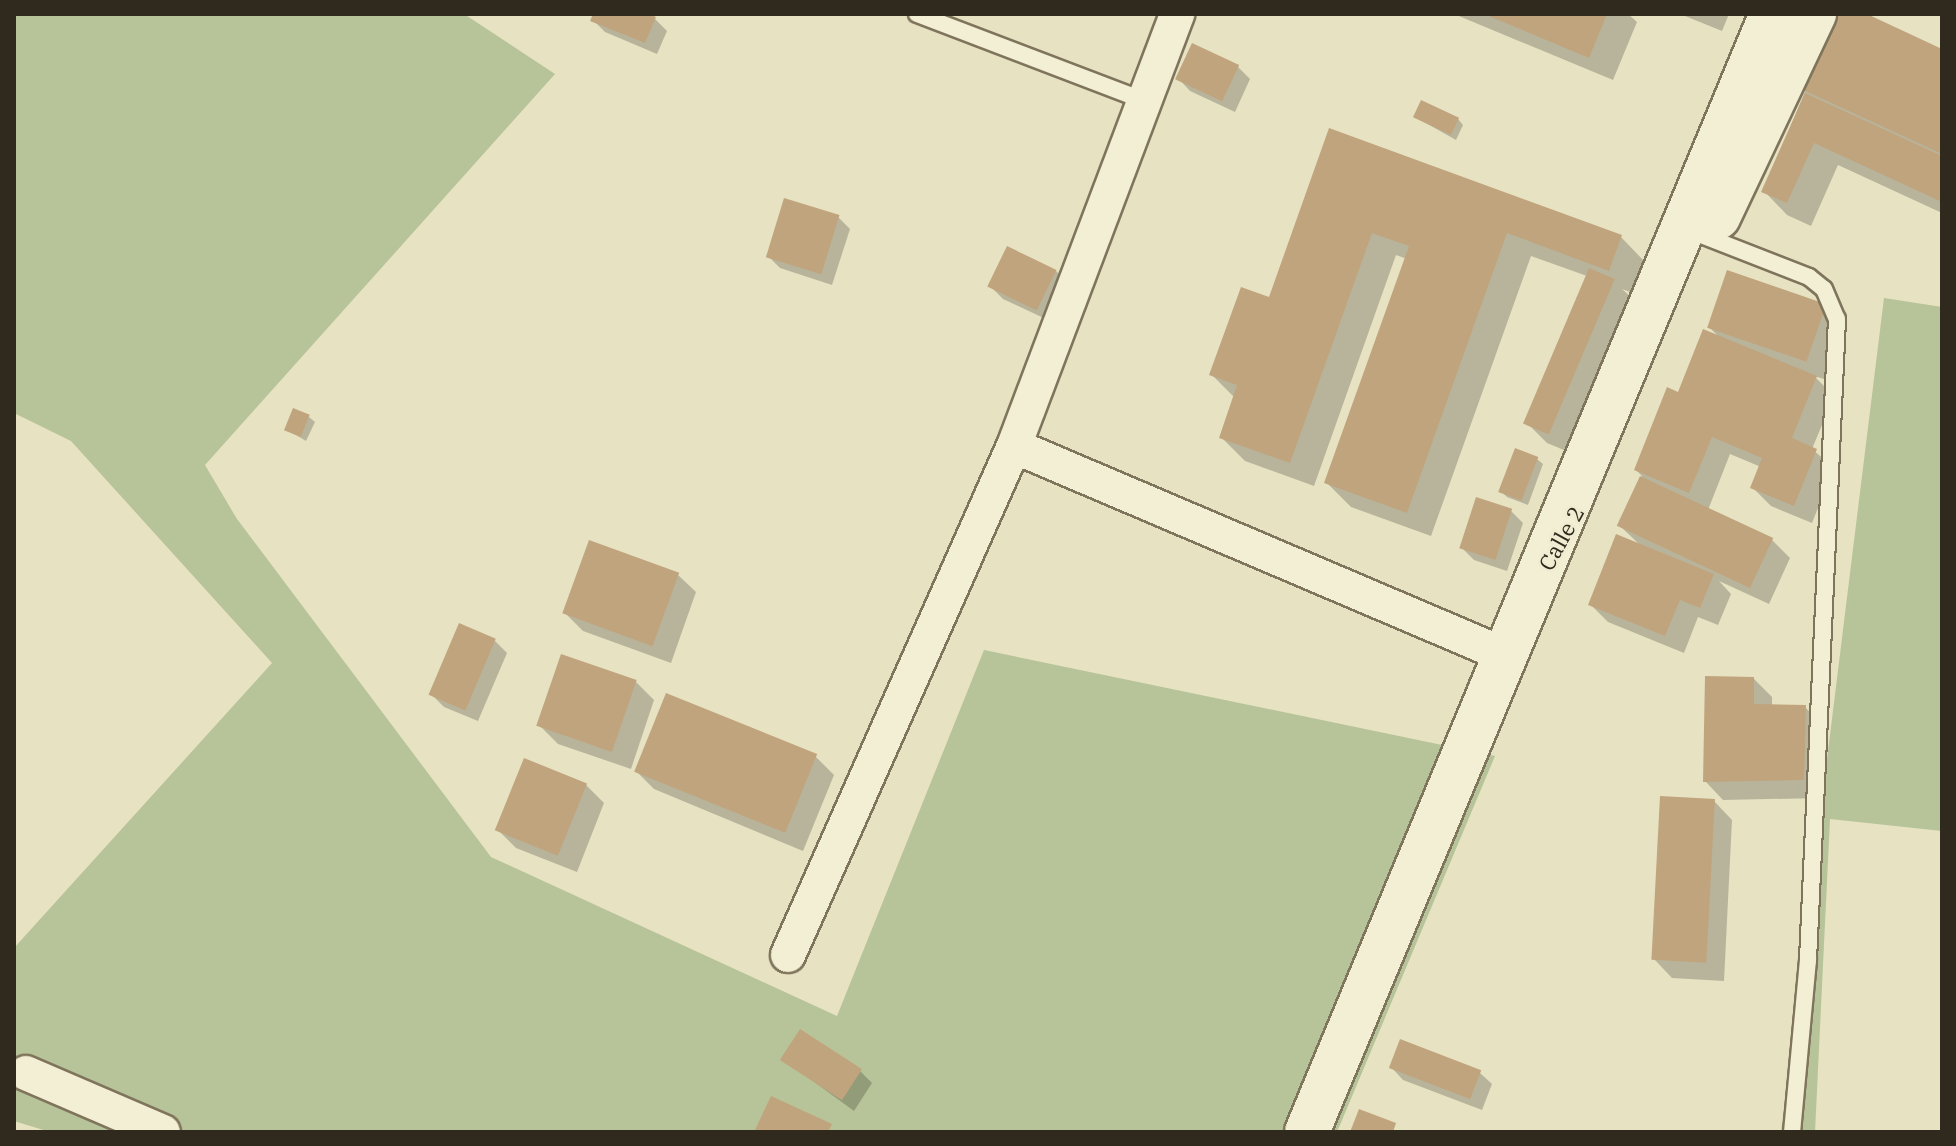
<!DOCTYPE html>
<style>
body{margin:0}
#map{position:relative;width:1956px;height:1146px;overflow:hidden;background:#e7e2c2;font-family:"IBM Plex Serif",serif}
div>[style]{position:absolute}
.green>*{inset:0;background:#b7c398}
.shadow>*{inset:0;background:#0003}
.building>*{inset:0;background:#c0a47d;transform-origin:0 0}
.roads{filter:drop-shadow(2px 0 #7f745c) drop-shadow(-2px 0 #7f745c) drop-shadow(0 2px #7f745c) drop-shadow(0 -2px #7f745c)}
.service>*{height:16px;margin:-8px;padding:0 8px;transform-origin:8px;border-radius:8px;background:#f3efd4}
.minor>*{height:34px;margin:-17px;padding:0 17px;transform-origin:17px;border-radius:17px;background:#f3efd4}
.secondary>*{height:44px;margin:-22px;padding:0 22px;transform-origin:22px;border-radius:22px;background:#f3efd4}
span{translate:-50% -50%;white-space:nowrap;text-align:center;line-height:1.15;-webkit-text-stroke:6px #f0ecd1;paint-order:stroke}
.street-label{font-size:22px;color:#302a1e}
.frame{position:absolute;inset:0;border:16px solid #302a1e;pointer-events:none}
</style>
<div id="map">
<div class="green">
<i style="clip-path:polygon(14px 14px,464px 14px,555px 74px,205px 465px,237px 519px,491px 857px,837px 1016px,984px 650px,1495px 756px,1337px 1132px,50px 1132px,14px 1121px,14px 948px,272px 663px,71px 441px,14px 413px)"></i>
<i style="clip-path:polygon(1884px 298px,1942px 307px,1942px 831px,1830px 819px,1815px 1132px,1781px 1132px)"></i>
</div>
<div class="shadow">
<i style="clip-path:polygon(595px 14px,654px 18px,667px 31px,657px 54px,605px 32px,593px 20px)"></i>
<i style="clip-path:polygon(1454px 14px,1628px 14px,1637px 22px,1613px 80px)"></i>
<i style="clip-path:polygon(1680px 14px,1729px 14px,1722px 31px)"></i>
<i style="clip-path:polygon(1837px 14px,1862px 14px,1942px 51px,1942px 213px,1838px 165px,1811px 226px,1787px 215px,1764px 191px)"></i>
<i style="clip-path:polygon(1193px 46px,1238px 67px,1250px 79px,1235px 112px,1190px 91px,1178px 78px)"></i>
<i style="clip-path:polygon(1415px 117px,1458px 119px,1463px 125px,1456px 140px)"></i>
<i style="clip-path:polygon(1331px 131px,1621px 237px,1644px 261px,1633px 293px,1622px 289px,1633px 299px,1571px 453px,1547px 443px,1529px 425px,1587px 276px,1531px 256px,1431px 536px,1351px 507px,1327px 483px,1407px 259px,1396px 255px,1314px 486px,1245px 461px,1221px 437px,1235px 398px,1212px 375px,1270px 300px)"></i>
<i style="clip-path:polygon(838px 217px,850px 229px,832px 285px,780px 268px,768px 256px)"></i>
<i style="clip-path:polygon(1056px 271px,1068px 283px,1050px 321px,1003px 299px,991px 287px)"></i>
<i style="clip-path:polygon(1824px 307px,1843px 325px,1824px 379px,1814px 376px,1834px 396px,1812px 449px,1834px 468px,1812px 523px,1771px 506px,1752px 487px,1761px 467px,1730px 454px,1708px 510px,1772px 540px,1790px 558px,1769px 604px,1719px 581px,1731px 594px,1718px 625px,1698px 617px,1684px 653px,1608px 622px,1590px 604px,1640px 545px,1619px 525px,1642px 476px,1636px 470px,1679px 394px,1721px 339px,1709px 327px)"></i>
<i style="clip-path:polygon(309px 417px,315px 422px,306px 441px,286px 429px)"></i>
<i style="clip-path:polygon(1537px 459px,1543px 464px,1528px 505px,1507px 497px,1502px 492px)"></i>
<i style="clip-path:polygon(1511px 511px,1523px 523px,1507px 571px,1474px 560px,1462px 548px)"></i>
<i style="clip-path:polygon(677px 574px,696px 592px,671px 663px,583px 631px,565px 613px)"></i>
<i style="clip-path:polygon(495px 641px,507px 653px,478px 721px,444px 707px,432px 695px)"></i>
<i style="clip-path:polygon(1754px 679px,1772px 697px,1772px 707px,1805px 707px,1823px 726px,1822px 798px,1723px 800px,1705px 781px)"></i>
<i style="clip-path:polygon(636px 682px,654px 700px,631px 769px,558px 744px,540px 726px)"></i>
<i style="clip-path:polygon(816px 757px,834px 775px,803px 851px,654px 789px,636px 771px)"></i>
<i style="clip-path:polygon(586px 785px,604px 803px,577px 872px,516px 848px,498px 830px)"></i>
<i style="clip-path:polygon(1714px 801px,1732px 820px,1724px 981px,1672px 978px,1654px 959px)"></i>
<i style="clip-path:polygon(783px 1059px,860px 1071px,872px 1083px,854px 1111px)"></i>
<i style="clip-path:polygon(1391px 1067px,1479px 1072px,1492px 1084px,1482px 1110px,1403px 1080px)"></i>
</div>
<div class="building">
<i style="clip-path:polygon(593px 14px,649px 14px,656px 17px,645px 43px,590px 21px)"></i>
<i style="clip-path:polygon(1484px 14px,1607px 14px,1589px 58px)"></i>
<i style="clip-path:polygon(1835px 14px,1867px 14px,1942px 49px,1942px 154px,1801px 89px)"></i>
<i style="left:1192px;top:43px;width:52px;height:40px;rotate:25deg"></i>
<i style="clip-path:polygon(1805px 93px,1942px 156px,1942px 202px,1814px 143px,1787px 203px,1761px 192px)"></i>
<i style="left:1421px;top:100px;width:42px;height:19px;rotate:25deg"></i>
<i style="clip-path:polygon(1329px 128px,1622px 235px,1609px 271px,1507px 233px,1407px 513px,1324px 483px,1409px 246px,1372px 233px,1290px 463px,1219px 438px,1237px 385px,1209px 375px,1241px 287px,1269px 297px)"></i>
<i style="left:784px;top:198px;width:58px;height:62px;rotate:17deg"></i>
<i style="left:1007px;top:246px;width:55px;height:45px;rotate:26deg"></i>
<i style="left:1589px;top:268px;width:28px;height:169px;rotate:23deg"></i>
<i style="left:1727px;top:270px;width:105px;height:61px;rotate:19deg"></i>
<i style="clip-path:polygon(1703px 329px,1817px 376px,1792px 438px,1817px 449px,1794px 506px,1750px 488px,1762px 458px,1712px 437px,1689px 493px,1634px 470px,1667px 387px,1678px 392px)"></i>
<i style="left:293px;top:408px;width:18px;height:24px;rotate:22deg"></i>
<i style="left:1515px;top:448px;width:25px;height:47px;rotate:21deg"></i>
<i style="left:1640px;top:476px;width:147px;height:55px;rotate:25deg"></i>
<i style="left:1476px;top:497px;width:38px;height:54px;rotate:18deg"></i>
<i style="clip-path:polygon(1616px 534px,1714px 574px,1700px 608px,1680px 600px,1665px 636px,1588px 605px)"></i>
<i style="left:589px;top:540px;width:96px;height:78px;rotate:20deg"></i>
<i style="left:459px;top:623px;width:40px;height:78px;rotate:23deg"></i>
<i style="left:561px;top:654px;width:80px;height:76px;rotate:19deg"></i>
<i style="clip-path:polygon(1705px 676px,1754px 677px,1754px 704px,1806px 705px,1804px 780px,1703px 782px)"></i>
<i style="left:666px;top:693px;width:163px;height:85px;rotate:22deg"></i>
<i style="left:524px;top:758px;width:68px;height:78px;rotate:22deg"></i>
<i style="left:1660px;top:796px;width:55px;height:164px;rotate:3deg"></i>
<i style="left:800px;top:1029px;width:74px;height:37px;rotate:33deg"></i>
<i style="left:1400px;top:1039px;width:87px;height:31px;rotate:21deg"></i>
<i style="clip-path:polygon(771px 1096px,832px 1124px,828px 1132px,754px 1132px)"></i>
<i style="clip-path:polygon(1359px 1109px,1396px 1123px,1393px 1132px,1350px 1132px)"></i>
</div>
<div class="roads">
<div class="service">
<i style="left:917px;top:14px;width:241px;rotate:20.9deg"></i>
<i style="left:1686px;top:229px;width:132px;rotate:21.3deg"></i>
<i style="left:1809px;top:277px;width:19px;rotate:39deg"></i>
<i style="left:1824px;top:289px;width:33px;rotate:67deg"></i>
<i style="left:1837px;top:319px;width:642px;rotate:92.59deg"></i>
<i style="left:1808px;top:960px;width:173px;rotate:95.3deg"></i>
</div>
<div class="minor">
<i style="left:1014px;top:446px;width:534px;rotate:23.06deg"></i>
<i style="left:788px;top:955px;width:557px;rotate:-66.06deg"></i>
<i style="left:1014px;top:446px;width:462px;rotate:-69.3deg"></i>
<i style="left:26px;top:1073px;width:149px;rotate:23.3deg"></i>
</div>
<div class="secondary">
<i style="left:1718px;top:217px;width:225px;rotate:-64.7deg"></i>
<i style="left:1307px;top:1132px;width:1211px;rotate:-67.42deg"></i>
</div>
</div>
<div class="street-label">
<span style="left:1561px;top:538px;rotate:-61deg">Calle 2</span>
</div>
<div class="frame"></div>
</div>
